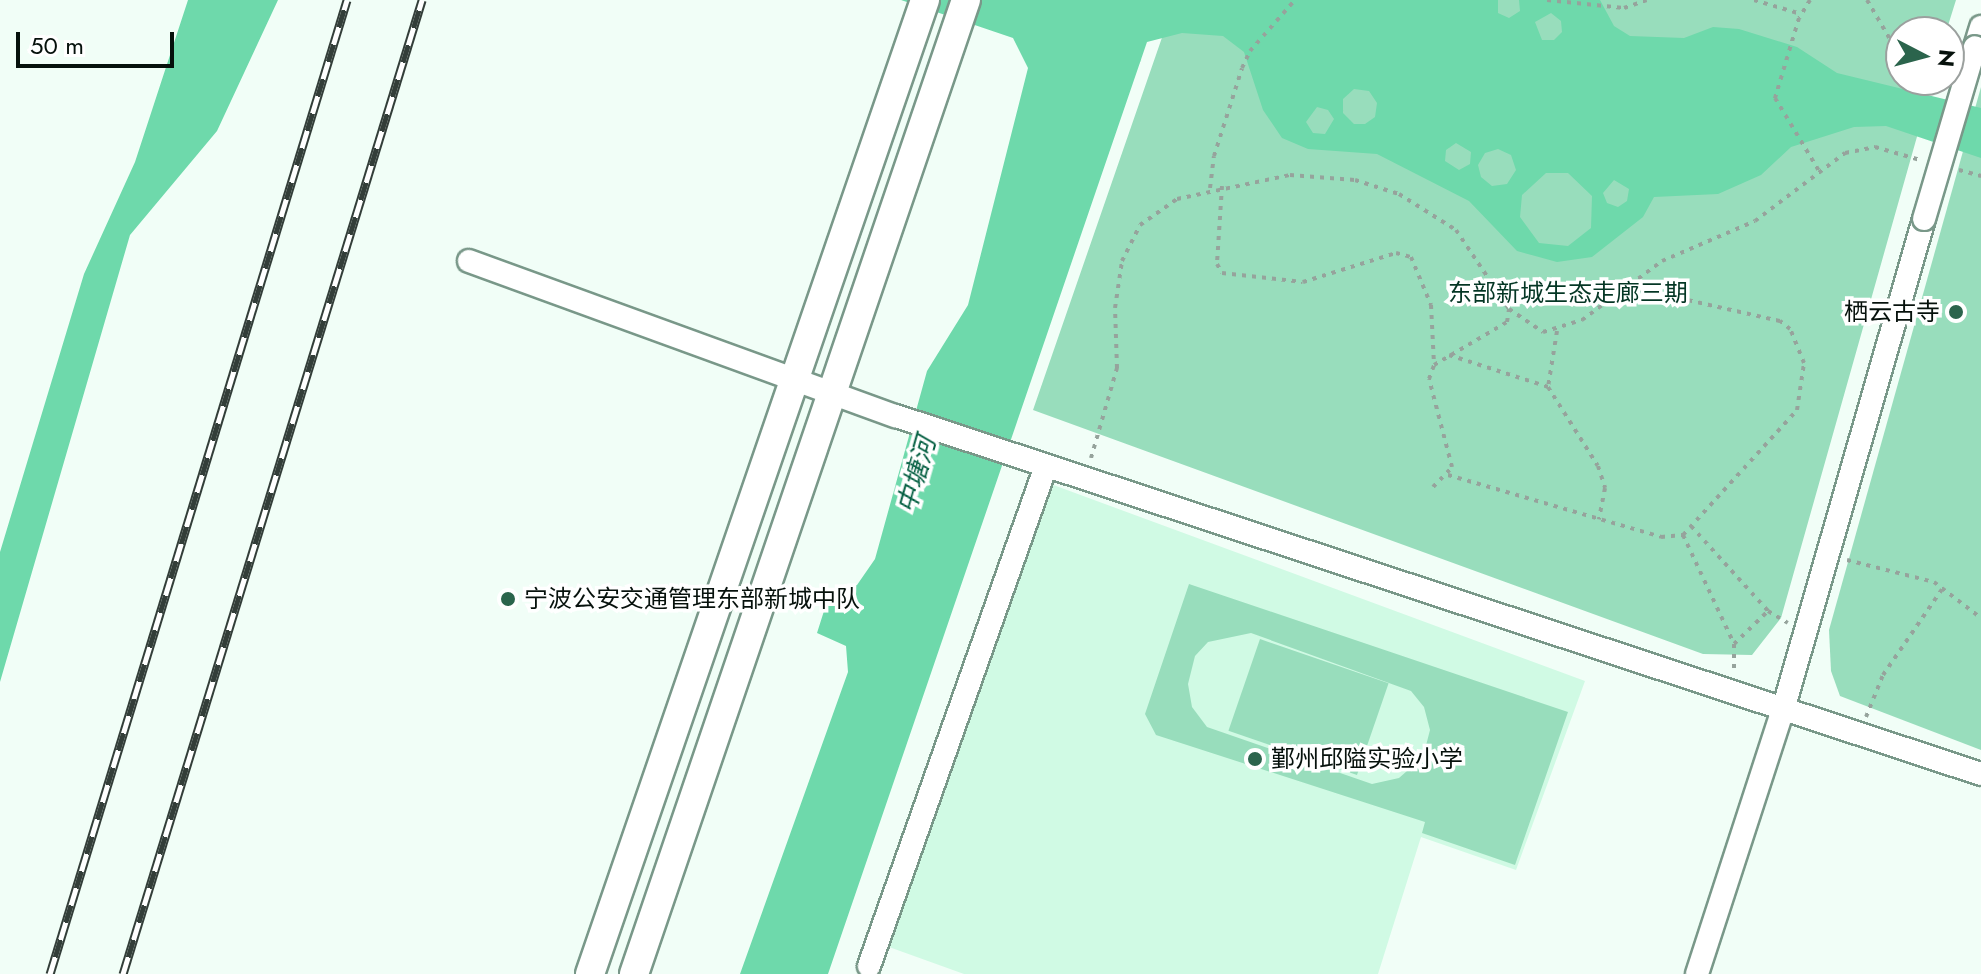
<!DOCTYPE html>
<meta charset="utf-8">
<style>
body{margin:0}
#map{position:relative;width:1981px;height:974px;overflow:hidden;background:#f1fef7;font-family:Jost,"Noto Sans SC",sans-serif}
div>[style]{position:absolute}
.built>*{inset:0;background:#d0fae4}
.green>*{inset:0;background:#98ddbc;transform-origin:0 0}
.water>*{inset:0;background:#6ed9ab}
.path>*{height:4px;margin-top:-2px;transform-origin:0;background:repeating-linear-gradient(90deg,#96a39c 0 4px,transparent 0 10px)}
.roads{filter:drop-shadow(2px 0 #799889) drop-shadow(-2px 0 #799889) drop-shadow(0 2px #799889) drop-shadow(0 -2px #799889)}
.minor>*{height:22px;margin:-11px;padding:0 11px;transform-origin:11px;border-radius:11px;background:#fff}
.major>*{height:28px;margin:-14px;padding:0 14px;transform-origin:14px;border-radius:14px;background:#fff}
.rail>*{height:9px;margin-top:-4.5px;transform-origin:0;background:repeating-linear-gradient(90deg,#fff 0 18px,#333e39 0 36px);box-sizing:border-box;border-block:2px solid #333e39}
.bridges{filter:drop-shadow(2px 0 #799889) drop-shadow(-2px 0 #799889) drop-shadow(0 2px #799889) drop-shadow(0 -2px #799889)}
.minor-bridge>*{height:22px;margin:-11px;padding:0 11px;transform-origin:11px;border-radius:11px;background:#fff}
.dots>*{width:22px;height:22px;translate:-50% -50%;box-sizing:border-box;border:4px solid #fff;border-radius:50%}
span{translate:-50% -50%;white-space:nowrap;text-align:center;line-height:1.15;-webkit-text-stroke:7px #fff;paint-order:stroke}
.park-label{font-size:24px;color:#043624}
.poi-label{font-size:24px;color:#06110c}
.right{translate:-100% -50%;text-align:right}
.left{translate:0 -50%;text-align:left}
.water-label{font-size:26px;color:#025e40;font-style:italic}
.north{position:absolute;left:1885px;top:16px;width:80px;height:80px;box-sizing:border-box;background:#fff;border:2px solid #9ba09e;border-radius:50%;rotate:96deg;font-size:22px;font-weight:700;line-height:32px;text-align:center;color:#06110c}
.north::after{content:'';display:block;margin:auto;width:28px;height:36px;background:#2b644c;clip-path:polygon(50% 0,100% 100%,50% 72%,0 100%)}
.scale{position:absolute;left:16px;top:32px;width:158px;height:36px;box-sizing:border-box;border:4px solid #06110c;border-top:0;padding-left:10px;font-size:24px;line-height:28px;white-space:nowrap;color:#06110c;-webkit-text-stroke:6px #fff;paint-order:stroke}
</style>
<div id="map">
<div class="built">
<i style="clip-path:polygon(1048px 483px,1585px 681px,1516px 870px,1421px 837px,1378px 974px,964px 974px,889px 947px)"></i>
</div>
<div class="green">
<i style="clip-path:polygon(1175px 0,1956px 0,1946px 32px,1901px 32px,1901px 80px,1933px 80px,1781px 618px,1752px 655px,1703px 654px,1033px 410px)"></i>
<i style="clip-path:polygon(1981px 87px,1981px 750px,1840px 696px,1831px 671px,1829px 630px)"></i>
<i style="clip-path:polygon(evenodd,1189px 584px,1568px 712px,1515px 865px,1422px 833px,1425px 822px,1156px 735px,1145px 714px,1189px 584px,1251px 633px,1411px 691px,1424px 707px,1430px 730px,1423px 757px,1399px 778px,1372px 784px,1207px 727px,1192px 707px,1188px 684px,1195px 656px,1208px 642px,1251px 633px)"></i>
<i style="left:1260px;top:639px;width:136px;height:97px;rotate:19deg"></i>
</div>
<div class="water">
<i style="clip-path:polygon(188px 0,278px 0,217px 131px,130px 235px,0 682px,0 552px,84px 274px,135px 162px)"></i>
<i style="clip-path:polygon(evenodd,901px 0,1498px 0,1498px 13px,1509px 18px,1520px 11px,1519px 0,1600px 0,1614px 26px,1630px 36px,1684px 38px,1713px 27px,1739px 29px,1797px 47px,1837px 73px,1981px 108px,1981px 158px,1886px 126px,1854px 127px,1791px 147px,1761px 175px,1718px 194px,1654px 197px,1643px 217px,1592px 257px,1557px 262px,1517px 251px,1469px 201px,1377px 154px,1308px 149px,1282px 138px,1263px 110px,1244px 52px,1223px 36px,1182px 33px,1147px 42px,828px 974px,740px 974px,848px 672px,846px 646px,817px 633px,830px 592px,857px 585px,875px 559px,927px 371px,968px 305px,1028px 68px,1013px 38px,901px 0,1551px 13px,1561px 21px,1562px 32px,1554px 40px,1542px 40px,1535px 22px,1551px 13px,901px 0,1354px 89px,1369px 91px,1377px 103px,1375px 117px,1365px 124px,1354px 124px,1343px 113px,1343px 99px,1354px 89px,901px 0,1317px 107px,1328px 110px,1334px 119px,1325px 134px,1313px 133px,1306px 122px,1317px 107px,901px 0,1456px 143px,1471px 152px,1470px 164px,1459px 170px,1445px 161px,1446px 150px,1456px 143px,901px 0,1498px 149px,1511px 155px,1516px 170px,1507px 184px,1492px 186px,1481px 177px,1478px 165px,1485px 153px,1498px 149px,901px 0,1546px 173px,1568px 173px,1592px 196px,1591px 228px,1568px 246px,1539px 243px,1520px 217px,1522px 195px,1546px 173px,901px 0,1614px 180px,1629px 189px,1627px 201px,1618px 207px,1607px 203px,1603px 193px,1614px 180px)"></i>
</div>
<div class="path">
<i style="left:1547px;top:0;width:77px;rotate:5.9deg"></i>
<i style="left:1624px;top:8px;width:24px;rotate:-19deg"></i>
<i style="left:1754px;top:0;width:49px;rotate:16.6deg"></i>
<i style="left:1810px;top:0;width:21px;rotate:121deg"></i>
<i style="left:1799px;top:18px;width:84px;rotate:106.7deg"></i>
<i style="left:1775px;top:98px;width:85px;rotate:58.9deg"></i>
<i style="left:1867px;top:0;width:67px;rotate:59.6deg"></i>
<i style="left:1959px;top:170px;width:23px;rotate:15deg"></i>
<i style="left:1222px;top:186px;width:78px;rotate:93.7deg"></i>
<i style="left:1217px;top:264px;width:10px;rotate:61deg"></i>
<i style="left:1222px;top:273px;width:81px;rotate:6.3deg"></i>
<i style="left:1303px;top:282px;width:97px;rotate:-17.3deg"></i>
<i style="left:1396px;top:253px;width:16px;rotate:15deg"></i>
<i style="left:1411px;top:257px;width:52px;rotate:67.4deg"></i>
<i style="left:1431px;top:305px;width:60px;rotate:87.1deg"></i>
<i style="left:1210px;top:188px;width:32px;rotate:-83deg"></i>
<i style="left:1214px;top:156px;width:92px;rotate:-72.3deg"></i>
<i style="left:1242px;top:68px;width:19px;rotate:-65deg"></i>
<i style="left:1250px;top:51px;width:68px;rotate:-48.6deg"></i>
<i style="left:1557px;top:331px;width:57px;rotate:99.1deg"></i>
<i style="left:1548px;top:387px;width:93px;rotate:57.7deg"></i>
<i style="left:1598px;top:466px;width:23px;rotate:72deg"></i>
<i style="left:1605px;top:488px;width:32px;rotate:101deg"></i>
<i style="left:1449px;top:355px;width:104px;rotate:17.9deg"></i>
<i style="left:1091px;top:458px;width:94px;rotate:-73.9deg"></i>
<i style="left:1117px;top:368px;width:60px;rotate:-91.9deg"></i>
<i style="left:1115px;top:308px;width:48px;rotate:-81.5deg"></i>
<i style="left:1122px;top:261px;width:40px;rotate:-63.4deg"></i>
<i style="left:1140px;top:225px;width:45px;rotate:-35.1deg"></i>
<i style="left:1177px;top:199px;width:116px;rotate:-12deg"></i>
<i style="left:1290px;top:175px;width:65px;rotate:4.4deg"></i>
<i style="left:1355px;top:180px;width:46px;rotate:17.7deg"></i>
<i style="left:1399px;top:194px;width:67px;rotate:32.3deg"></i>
<i style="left:1456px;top:230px;width:95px;rotate:56.1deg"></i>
<i style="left:1509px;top:309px;width:41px;rotate:34.1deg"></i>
<i style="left:1543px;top:332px;width:41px;rotate:-17.1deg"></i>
<i style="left:1582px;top:320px;width:99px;rotate:-36.4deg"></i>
<i style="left:1662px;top:261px;width:101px;rotate:-23.3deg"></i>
<i style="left:1755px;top:221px;width:113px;rotate:-37.1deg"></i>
<i style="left:1845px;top:153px;width:31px;rotate:-11deg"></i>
<i style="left:1875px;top:147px;width:47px;rotate:16.1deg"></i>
<i style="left:1448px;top:475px;width:222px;rotate:16.2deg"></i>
<i style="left:1661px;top:537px;width:22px;rotate:-5deg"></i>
<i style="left:1683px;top:535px;width:169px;rotate:-47.6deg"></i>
<i style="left:1797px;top:410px;width:48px;rotate:-81.5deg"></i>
<i style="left:1804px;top:363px;width:37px;rotate:-112deg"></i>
<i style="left:1790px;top:329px;width:13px;rotate:-141deg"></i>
<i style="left:1780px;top:321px;width:158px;rotate:-167.2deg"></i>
<i style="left:1433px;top:487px;width:28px;rotate:-46deg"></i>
<i style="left:1452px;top:467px;width:91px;rotate:-104.6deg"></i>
<i style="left:1429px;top:379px;width:15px;rotate:-70deg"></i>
<i style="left:1434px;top:365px;width:85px;rotate:-30.5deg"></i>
<i style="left:1507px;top:322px;width:13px;rotate:-81deg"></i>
<i style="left:1691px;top:526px;width:115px;rotate:47.8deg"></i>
<i style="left:1768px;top:611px;width:23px;rotate:31deg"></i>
<i style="left:1683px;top:535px;width:120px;rotate:64.9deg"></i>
<i style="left:1734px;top:644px;width:25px;rotate:90deg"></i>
<i style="left:1847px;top:560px;width:90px;rotate:14.2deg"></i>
<i style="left:1934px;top:582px;width:59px;rotate:37.5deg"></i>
<i style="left:1734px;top:644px;width:47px;rotate:-44.1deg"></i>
<i style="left:1866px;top:717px;width:45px;rotate:-68deg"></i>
<i style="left:1883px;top:675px;width:104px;rotate:-55.5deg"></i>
</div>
<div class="roads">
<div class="minor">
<i style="left:1975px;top:47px;width:21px;rotate:-73deg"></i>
<i style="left:469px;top:261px;width:454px;rotate:20deg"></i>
<i style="left:896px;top:416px;width:1143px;rotate:18.26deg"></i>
<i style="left:869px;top:966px;width:530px;rotate:-70.51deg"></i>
<i style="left:1697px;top:974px;width:278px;rotate:-72deg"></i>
<i style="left:1783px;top:710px;width:511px;rotate:-73.98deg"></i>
</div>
<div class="major">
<i style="left:590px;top:974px;width:1030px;rotate:-71.02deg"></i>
<i style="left:634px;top:974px;width:1029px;rotate:-71.18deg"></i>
</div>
</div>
<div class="rail">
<i style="left:50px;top:974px;width:1018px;rotate:-73.04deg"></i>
<i style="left:123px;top:974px;width:1019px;rotate:-72.93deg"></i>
</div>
<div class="bridges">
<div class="minor-bridge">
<i style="left:1924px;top:219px;width:179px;rotate:-73.5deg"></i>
</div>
</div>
<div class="dots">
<i style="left:1956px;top:312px;background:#2b644c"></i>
<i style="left:508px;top:599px;background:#2b644c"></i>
<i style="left:1255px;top:759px;background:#2b644c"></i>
</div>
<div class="park-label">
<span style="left:1568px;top:293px">东部新城生态走廊三期</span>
</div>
<div class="poi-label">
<span class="right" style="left:1940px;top:312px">栖云古寺</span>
<span class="left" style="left:524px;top:599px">宁波公安交通管理东部新城中队</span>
<span class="left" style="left:1271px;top:759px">鄞州邱隘实验小学</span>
</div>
<div class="water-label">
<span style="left:917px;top:475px;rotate:-74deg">中塘河</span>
</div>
<div class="north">N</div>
<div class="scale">50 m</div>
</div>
